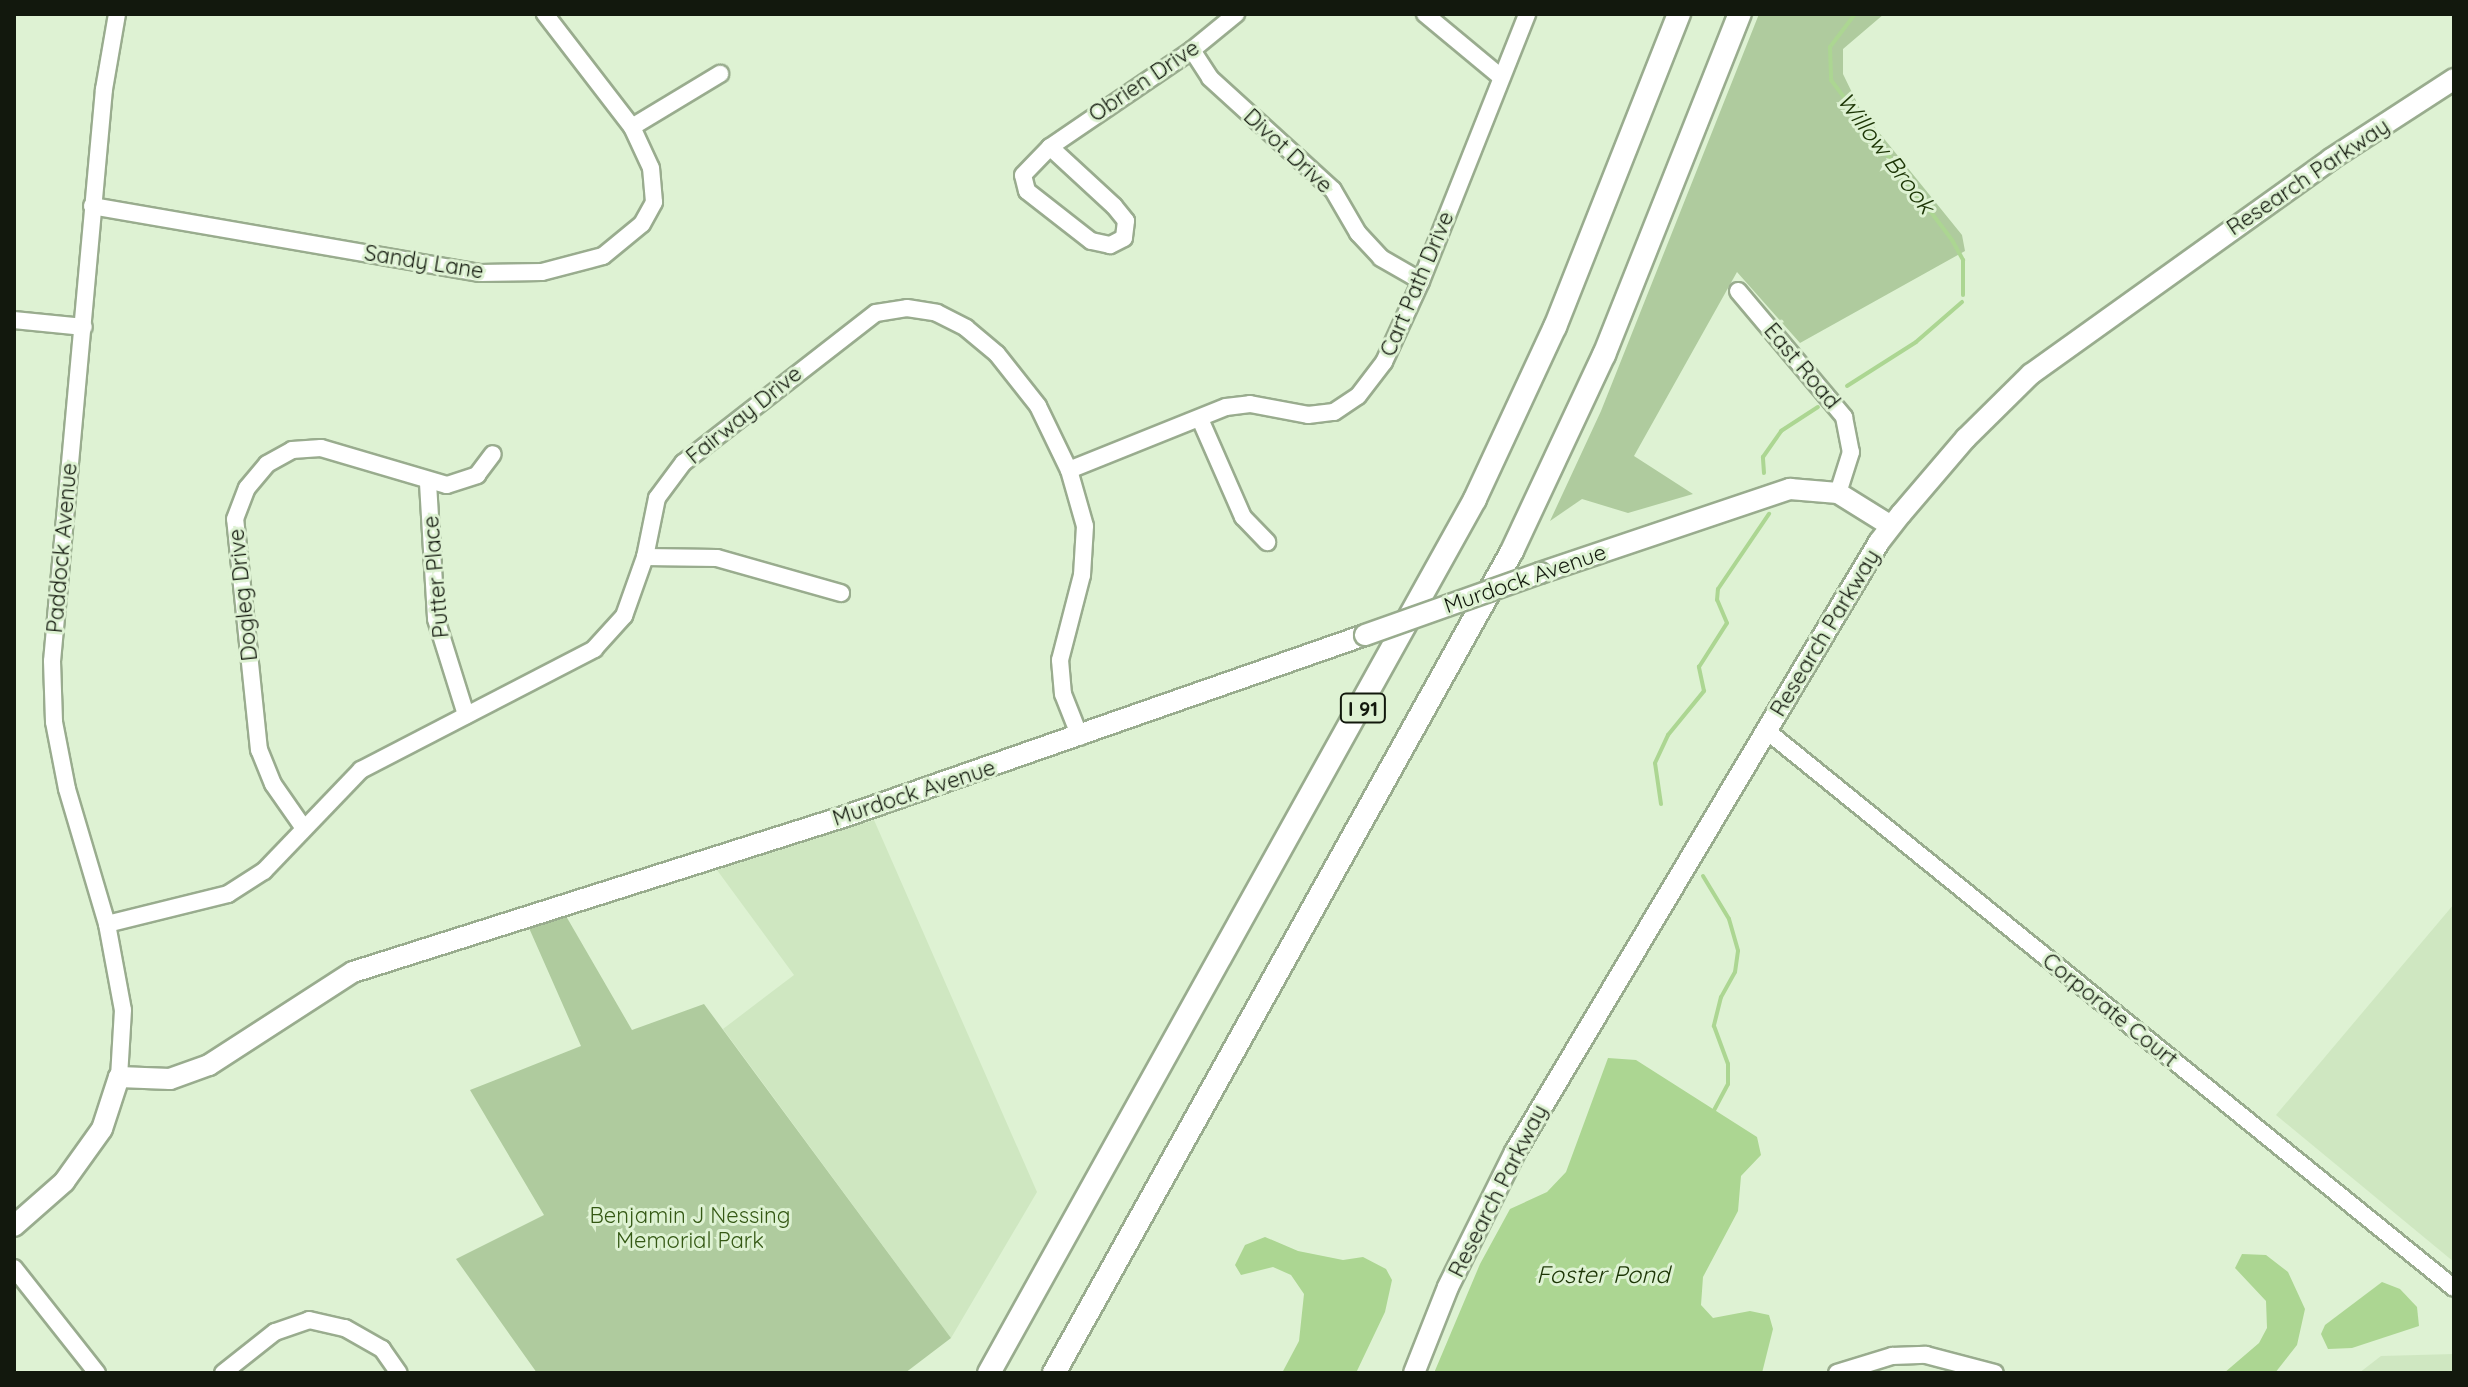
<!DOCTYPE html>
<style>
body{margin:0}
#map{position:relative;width:2468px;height:1387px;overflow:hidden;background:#def2d3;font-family:Quicksand,sans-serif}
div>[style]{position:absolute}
.built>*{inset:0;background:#cfe7c1}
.green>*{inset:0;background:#afcb9e}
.water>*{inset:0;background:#acd692}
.stream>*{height:4px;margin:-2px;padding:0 2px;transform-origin:2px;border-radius:2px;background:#acd692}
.roads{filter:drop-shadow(2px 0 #99ac8e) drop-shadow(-2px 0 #99ac8e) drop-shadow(0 2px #99ac8e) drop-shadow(0 -2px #99ac8e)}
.minor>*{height:16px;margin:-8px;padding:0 8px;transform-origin:8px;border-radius:8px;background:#fff}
.major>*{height:20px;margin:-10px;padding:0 10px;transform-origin:10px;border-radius:10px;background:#fff}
.highway>*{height:22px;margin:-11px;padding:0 11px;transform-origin:11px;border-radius:11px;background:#fff}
.bridges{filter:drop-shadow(2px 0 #99ac8e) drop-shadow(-2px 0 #99ac8e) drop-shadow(0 2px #99ac8e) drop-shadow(0 -2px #99ac8e)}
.major-bridge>*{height:20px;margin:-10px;padding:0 10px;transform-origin:10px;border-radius:10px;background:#fff}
span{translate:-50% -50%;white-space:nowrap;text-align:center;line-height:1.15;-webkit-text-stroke:6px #def2d3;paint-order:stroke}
.shield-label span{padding:2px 6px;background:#def2d3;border:2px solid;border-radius:6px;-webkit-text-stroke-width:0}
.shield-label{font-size:20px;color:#12180d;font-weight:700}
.street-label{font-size:22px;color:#12180d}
.park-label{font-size:22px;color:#345814}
.water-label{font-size:24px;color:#1b3404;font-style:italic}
.frame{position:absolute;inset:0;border:16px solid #12180d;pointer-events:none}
</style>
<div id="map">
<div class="built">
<i style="clip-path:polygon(874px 820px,1037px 1192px,951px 1338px,723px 1029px,794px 975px,717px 870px)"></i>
<i style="clip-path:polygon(2454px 904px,2454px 1262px,2276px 1115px)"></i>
<i style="clip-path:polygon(2454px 1354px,2454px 1373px,2359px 1373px,2381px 1356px)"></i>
</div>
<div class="green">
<i style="clip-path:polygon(1759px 14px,1884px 14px,1843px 49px,1843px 74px,1860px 109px,1962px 235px,1965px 251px,1800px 343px,1737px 272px,1634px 456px,1693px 494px,1628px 513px,1582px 499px,1550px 521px,1601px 411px)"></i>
<i style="clip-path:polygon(566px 916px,632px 1030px,704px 1004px,951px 1338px,905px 1373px,537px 1373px,456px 1259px,544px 1215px,470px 1090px,581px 1046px,529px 928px)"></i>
</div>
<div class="water">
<i style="clip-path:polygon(1608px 1058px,1636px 1060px,1757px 1137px,1761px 1155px,1741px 1176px,1738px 1211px,1703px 1277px,1701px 1305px,1713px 1318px,1750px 1311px,1769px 1315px,1773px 1329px,1762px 1373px,1434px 1373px,1480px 1264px,1510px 1209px,1547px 1192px,1566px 1172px)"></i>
<i style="clip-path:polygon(1265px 1237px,1298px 1251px,1343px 1260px,1363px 1257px,1386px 1269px,1392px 1280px,1385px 1312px,1356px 1373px,1282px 1373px,1299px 1341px,1304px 1294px,1291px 1275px,1273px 1267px,1241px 1275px,1235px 1265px,1245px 1245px)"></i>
<i style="clip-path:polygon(2242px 1254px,2266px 1255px,2288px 1272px,2305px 1309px,2297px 1345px,2275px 1373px,2224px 1373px,2259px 1343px,2267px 1328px,2266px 1301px,2235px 1268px)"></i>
<i style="clip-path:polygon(2382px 1282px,2400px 1289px,2417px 1307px,2419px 1326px,2352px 1348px,2328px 1349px,2321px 1334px,2325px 1325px)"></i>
</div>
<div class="stream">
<i style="left:1855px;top:14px;width:41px;rotate:127.1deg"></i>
<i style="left:1830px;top:47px;width:33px;rotate:88deg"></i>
<i style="left:1831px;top:80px;width:201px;rotate:52.9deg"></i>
<i style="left:1952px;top:240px;width:23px;rotate:61deg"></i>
<i style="left:1963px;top:260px;width:35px;rotate:90deg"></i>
<i style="left:1847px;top:386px;width:82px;rotate:-32.5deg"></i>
<i style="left:1916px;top:342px;width:61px;rotate:-41deg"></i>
<i style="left:1764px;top:473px;width:16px;rotate:-94deg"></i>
<i style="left:1763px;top:457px;width:32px;rotate:-55deg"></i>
<i style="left:1781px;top:431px;width:44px;rotate:-33deg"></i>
<i style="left:1661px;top:804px;width:41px;rotate:-98.3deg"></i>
<i style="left:1655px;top:763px;width:31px;rotate:-65deg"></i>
<i style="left:1668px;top:735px;width:57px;rotate:-50.7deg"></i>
<i style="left:1704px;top:691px;width:25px;rotate:-102deg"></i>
<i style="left:1699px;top:667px;width:52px;rotate:-57.5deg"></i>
<i style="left:1727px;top:623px;width:25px;rotate:-113deg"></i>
<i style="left:1717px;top:600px;width:11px;rotate:-85deg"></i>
<i style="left:1718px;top:589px;width:91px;rotate:-55.8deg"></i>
<i style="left:1703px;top:876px;width:50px;rotate:58.8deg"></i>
<i style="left:1729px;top:919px;width:33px;rotate:74deg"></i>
<i style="left:1738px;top:951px;width:21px;rotate:98deg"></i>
<i style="left:1735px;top:972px;width:29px;rotate:119deg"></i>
<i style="left:1721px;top:997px;width:30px;rotate:104deg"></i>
<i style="left:1714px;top:1026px;width:40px;rotate:69.8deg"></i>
<i style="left:1728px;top:1064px;width:20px;rotate:90deg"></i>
<i style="left:1728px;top:1084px;width:30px;rotate:118deg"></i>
</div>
<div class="roads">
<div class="minor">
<i style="left:117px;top:14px;width:76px;rotate:99.8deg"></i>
<i style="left:104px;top:89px;width:574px;rotate:95.19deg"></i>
<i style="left:52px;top:661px;width:61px;rotate:88.1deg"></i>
<i style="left:54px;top:722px;width:68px;rotate:79deg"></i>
<i style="left:67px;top:789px;width:141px;rotate:73.5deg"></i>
<i style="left:107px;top:924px;width:87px;rotate:79.5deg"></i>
<i style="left:123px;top:1010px;width:67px;rotate:93.4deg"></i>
<i style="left:1425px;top:14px;width:99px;rotate:39.7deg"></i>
<i style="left:1192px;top:50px;width:33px;rotate:57deg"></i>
<i style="left:1210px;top:78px;width:166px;rotate:42.3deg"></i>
<i style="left:1333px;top:190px;width:50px;rotate:59.8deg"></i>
<i style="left:1358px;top:233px;width:34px;rotate:47deg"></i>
<i style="left:1381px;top:258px;width:46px;rotate:29.9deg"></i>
<i style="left:632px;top:127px;width:103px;rotate:-31.1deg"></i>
<i style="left:1050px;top:147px;width:87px;rotate:42.7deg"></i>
<i style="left:1114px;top:206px;width:19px;rotate:51deg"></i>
<i style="left:1126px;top:221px;width:17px;rotate:97deg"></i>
<i style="left:1124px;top:238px;width:16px;rotate:153deg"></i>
<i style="left:1110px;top:245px;width:19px;rotate:-168deg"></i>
<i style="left:1091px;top:241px;width:81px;rotate:-142deg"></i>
<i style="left:1027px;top:191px;width:16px;rotate:-104deg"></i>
<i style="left:1023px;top:175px;width:39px;rotate:-46deg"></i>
<i style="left:1050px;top:147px;width:172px;rotate:-34.3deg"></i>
<i style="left:1192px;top:50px;width:57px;rotate:-39.3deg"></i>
<i style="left:92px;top:206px;width:394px;rotate:9.8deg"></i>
<i style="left:480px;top:273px;width:62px;rotate:-0.9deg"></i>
<i style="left:542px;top:272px;width:63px;rotate:-14.7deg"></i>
<i style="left:603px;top:256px;width:50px;rotate:-39.4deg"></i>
<i style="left:642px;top:224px;width:25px;rotate:-61deg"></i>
<i style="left:654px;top:202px;width:34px;rotate:-95deg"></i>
<i style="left:651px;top:168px;width:45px;rotate:-114.9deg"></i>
<i style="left:632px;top:127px;width:143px;rotate:-127.6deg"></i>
<i style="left:1738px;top:291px;width:165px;rotate:49.9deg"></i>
<i style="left:1844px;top:417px;width:36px;rotate:79deg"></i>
<i style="left:1851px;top:452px;width:43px;rotate:107.6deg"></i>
<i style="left:14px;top:320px;width:70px;rotate:5.7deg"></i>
<i style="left:1200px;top:419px;width:107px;rotate:66.3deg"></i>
<i style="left:1243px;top:517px;width:35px;rotate:46deg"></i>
<i style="left:1069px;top:470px;width:169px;rotate:-21.9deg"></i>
<i style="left:1226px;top:407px;width:24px;rotate:-7deg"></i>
<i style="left:1250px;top:404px;width:59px;rotate:10.7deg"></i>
<i style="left:1308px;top:415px;width:26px;rotate:-7deg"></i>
<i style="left:1334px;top:412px;width:29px;rotate:-34deg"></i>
<i style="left:1358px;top:396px;width:43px;rotate:-52.6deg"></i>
<i style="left:1384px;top:362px;width:89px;rotate:-65.4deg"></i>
<i style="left:1421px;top:281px;width:287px;rotate:-68.3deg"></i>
<i style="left:428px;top:483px;width:136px;rotate:86.6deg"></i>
<i style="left:436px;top:619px;width:101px;rotate:72.6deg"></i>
<i style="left:645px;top:557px;width:72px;rotate:0.8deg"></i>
<i style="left:717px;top:558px;width:129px;rotate:15.8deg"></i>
<i style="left:1767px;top:731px;width:884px;rotate:39.03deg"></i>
<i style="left:303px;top:827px;width:52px;rotate:-124.9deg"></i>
<i style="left:273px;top:784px;width:37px;rotate:-112deg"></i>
<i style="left:259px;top:750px;width:232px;rotate:-95.9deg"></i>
<i style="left:235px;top:519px;width:33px;rotate:-69deg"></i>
<i style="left:247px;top:488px;width:31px;rotate:-50deg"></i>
<i style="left:267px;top:464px;width:29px;rotate:-29deg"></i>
<i style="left:292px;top:450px;width:29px;rotate:-4deg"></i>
<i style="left:321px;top:448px;width:131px;rotate:16.4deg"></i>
<i style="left:447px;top:485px;width:32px;rotate:-18deg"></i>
<i style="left:477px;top:475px;width:26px;rotate:-53deg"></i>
<i style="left:107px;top:924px;width:125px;rotate:-13.9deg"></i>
<i style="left:228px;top:894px;width:43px;rotate:-32.6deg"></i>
<i style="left:264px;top:871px;width:140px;rotate:-46.2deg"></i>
<i style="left:361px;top:770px;width:263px;rotate:-27.4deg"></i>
<i style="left:594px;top:649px;width:45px;rotate:-47.7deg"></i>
<i style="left:624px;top:616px;width:63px;rotate:-70.4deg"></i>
<i style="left:645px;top:557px;width:60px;rotate:-78.5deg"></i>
<i style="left:657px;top:498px;width:44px;rotate:-53.4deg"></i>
<i style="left:683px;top:463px;width:244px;rotate:-37.9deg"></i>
<i style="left:876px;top:313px;width:31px;rotate:-9deg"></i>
<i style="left:907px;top:308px;width:30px;rotate:9deg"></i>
<i style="left:937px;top:313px;width:33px;rotate:27deg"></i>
<i style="left:966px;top:328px;width:40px;rotate:40deg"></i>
<i style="left:997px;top:354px;width:66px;rotate:51.7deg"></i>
<i style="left:1038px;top:406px;width:71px;rotate:64.2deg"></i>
<i style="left:1069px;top:470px;width:58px;rotate:74.1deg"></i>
<i style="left:1085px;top:526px;width:49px;rotate:93.5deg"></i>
<i style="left:1082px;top:575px;width:88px;rotate:104.5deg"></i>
<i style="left:1060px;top:660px;width:34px;rotate:85deg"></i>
<i style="left:1063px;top:694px;width:46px;rotate:68.4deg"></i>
<i style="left:14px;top:1268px;width:134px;rotate:51.7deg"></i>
<i style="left:223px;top:1373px;width:66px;rotate:-38.3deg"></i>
<i style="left:275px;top:1332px;width:36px;rotate:-19deg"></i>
<i style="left:309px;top:1320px;width:37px;rotate:13deg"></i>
<i style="left:345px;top:1328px;width:43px;rotate:29.6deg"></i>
<i style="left:382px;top:1349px;width:29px;rotate:55deg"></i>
<i style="left:1837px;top:1373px;width:58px;rotate:-17.2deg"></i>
<i style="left:1892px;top:1356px;width:34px;rotate:-2deg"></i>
<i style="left:1926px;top:1355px;width:71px;rotate:14.6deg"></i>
</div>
<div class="major">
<i style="left:1540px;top:573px;width:264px;rotate:-18.6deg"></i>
<i style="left:1790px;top:489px;width:48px;rotate:4.8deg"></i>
<i style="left:1838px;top:493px;width:62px;rotate:31.9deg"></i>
<i style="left:14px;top:1226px;width:67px;rotate:-41.3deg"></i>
<i style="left:64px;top:1182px;width:65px;rotate:-54.4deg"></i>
<i style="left:102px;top:1129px;width:55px;rotate:-71.9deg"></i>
<i style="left:119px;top:1077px;width:51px;rotate:2.2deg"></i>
<i style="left:170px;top:1079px;width:41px;rotate:-19.7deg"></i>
<i style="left:209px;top:1065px;width:171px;rotate:-32.9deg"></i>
<i style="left:353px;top:972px;width:517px;rotate:-17.56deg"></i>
<i style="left:846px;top:816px;width:550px;rotate:-19.23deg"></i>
<i style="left:1414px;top:1373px;width:92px;rotate:-68.4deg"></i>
<i style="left:1448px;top:1287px;width:151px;rotate:-63.6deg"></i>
<i style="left:1515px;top:1152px;width:710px;rotate:-59.17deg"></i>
<i style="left:1879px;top:542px;width:36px;rotate:-52deg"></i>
<i style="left:1901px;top:514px;width:100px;rotate:-49.5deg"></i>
<i style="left:1966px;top:438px;width:91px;rotate:-44.6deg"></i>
<i style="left:2031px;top:374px;width:369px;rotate:-35.6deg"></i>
<i style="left:2331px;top:159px;width:147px;rotate:-33deg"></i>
</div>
<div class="highway">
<i style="left:989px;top:1373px;width:1000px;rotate:-60.92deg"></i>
<i style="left:1475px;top:499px;width:190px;rotate:-65.1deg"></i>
<i style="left:1555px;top:327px;width:337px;rotate:-68.4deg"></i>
<i style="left:1054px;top:1373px;width:941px;rotate:-60.87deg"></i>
<i style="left:1512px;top:551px;width:217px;rotate:-64.9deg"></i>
<i style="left:1604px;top:355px;width:367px;rotate:-68.3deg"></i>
</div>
</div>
<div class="bridges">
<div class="major-bridge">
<i style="left:1365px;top:635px;width:186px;rotate:-19.5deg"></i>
</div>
</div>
<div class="shield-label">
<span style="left:1363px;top:708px">I 91</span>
</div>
<div class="street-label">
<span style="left:1144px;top:81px;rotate:-34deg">Obrien Drive</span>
<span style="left:1288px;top:151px;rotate:43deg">Divot Drive</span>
<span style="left:2308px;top:177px;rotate:-34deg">Research Parkway</span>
<span style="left:424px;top:262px;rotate:9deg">Sandy Lane</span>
<span style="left:1417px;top:284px;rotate:-67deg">Cart Path Drive</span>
<span style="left:1802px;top:366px;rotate:50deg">East Road</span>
<span style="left:744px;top:415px;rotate:-39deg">Fairway Drive</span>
<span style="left:62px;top:548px;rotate:-85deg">Paddock Avenue</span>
<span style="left:436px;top:577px;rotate:-95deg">Putter Place</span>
<span style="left:1525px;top:579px;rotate:-19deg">Murdock Avenue</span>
<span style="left:243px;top:595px;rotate:-96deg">Dogleg Drive</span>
<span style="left:1825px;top:633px;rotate:-59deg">Research Parkway</span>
<span style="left:914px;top:793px;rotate:-18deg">Murdock Avenue</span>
<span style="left:2110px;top:1010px;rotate:39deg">Corporate Court</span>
<span style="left:1498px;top:1191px;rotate:-63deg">Research Parkway</span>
</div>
<div class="park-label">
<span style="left:690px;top:1228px">Benjamin J Nessing<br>Memorial Park</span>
</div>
<div class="water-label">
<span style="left:1886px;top:153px;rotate:53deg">Willow Brook</span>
<span style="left:1603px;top:1275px">Foster Pond</span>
</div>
<div class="frame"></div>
</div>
